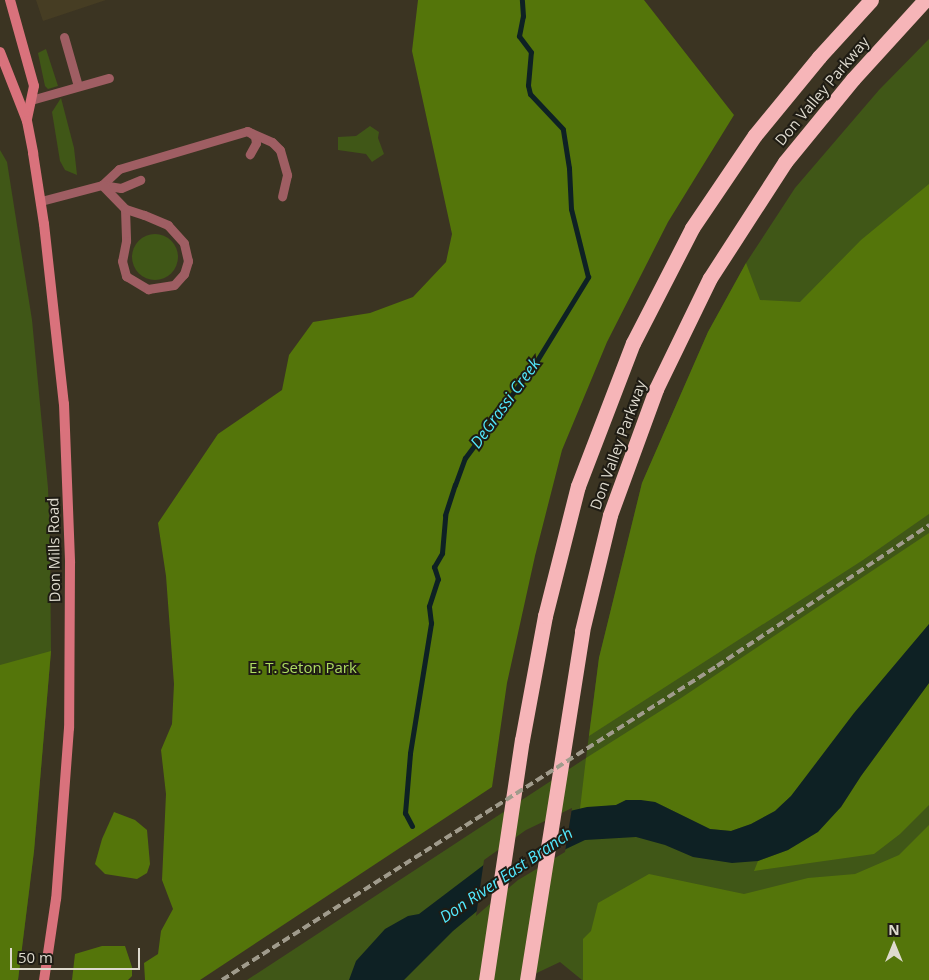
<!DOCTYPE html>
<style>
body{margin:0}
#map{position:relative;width:929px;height:980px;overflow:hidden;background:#3b3422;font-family:"Open Sans",sans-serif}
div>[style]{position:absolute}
.built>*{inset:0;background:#463d23}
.green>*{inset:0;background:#405717}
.round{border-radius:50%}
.forest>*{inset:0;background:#54750a}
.water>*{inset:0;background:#0e2124}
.pier>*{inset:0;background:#3b3422}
.stream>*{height:5px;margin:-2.5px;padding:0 2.5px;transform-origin:2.5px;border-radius:2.5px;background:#0e2124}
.lane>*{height:9px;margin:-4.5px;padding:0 4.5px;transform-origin:4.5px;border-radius:4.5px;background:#9f5e63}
.secondary>*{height:10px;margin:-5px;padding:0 5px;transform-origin:5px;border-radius:5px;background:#d9727c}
.highway>*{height:15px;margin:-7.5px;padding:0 7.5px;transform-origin:7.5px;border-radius:7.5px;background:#f6b5b8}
.rail>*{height:4px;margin-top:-2px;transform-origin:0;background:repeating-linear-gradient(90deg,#a09b8c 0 8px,transparent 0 12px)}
span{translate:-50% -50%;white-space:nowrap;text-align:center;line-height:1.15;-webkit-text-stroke:4px #1f1c14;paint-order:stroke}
.street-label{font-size:15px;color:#dedace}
.park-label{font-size:15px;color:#aedc62}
.water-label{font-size:16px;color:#52e8fd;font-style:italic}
.north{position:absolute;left:869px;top:920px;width:50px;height:50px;-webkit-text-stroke:4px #1f1c14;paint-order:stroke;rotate:0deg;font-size:14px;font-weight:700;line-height:20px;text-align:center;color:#dedace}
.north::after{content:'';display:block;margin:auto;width:18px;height:22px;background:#dedace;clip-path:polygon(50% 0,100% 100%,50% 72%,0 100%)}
.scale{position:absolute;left:10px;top:948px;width:130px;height:22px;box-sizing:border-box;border:2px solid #dedace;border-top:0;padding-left:6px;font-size:15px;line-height:18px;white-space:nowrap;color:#dedace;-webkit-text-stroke:4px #1f1c14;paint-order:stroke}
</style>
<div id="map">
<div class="built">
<i style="clip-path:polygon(36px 0,106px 0,43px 21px)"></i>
</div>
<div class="green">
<i style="clip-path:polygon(929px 39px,929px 980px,582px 980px,560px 962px,522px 980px,247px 980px,586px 758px,599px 658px,642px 483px,708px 332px,746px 263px,795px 188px,879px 90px)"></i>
<i style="clip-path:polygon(46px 49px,58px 86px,48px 89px,45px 86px,38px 53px)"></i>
<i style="clip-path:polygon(61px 98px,74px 148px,77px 175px,65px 170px,60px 161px,52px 112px)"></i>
<i style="clip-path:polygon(370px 126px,379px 132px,378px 138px,384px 154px,372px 162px,366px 154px,338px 150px,338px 137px,356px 136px)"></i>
<i style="clip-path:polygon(0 150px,7px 162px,32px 320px,48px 488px,50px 543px,51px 651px,34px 851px,18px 980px,0 980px)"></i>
<i class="round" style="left:132px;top:234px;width:46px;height:46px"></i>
</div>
<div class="forest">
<i style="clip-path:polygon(418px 0,644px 0,734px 115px,668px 222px,607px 342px,562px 450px,535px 556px,507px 683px,492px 787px,200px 980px,145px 980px,144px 963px,158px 954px,161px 931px,173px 909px,162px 880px,166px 794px,161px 750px,172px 724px,174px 684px,166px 576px,158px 523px,218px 434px,282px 390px,289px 355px,313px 322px,370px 313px,413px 297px,446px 262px,452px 234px,412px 51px)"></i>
<i style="clip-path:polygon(929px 184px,929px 514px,863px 560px,589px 736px,599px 658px,642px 483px,708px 332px,746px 263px,760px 300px,800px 302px,861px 240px)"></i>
<i style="clip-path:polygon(929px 533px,929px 625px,791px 796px,775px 811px,751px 824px,731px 831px,710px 829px,655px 802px,626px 800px,616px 805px,580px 809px,586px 758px,681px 698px)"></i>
<i style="clip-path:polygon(51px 651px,34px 851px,18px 980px,0 980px,0 665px)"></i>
<i style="clip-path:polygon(929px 683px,929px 805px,900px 834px,874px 854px,754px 871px,758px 861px,788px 850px,841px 807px,861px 776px)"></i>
<i style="clip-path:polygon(114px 812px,135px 820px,147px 830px,150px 864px,147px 873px,137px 879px,105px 874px,95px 864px,102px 839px)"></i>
<i style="clip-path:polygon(929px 825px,929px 980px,583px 980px,583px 939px,591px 931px,598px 903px,649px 874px,744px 894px,808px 878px,855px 874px,899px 855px)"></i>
<i style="clip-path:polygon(102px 946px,125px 946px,132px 967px,132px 976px,128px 980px,72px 980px,75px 954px)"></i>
</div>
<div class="water">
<i style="clip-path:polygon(929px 624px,929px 683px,861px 776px,841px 807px,818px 832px,788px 850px,758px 861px,732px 863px,693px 857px,665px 845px,636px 837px,585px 840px,566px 849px,517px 878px,453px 931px,404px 980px,349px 980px,356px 961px,385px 929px,408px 916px,419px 914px,527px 832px,570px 811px,587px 807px,616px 805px,626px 800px,641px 800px,655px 802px,710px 829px,731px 831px,751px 824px,775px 811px,791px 796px,854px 713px)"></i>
</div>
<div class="pier">
<i style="clip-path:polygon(572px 808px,565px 852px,518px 880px,476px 916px,484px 860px,526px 830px)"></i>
</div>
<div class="stream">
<i style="left:412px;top:826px;width:15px;rotate:-118deg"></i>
<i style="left:405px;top:813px;width:60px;rotate:-85.2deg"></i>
<i style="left:410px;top:753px;width:132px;rotate:-80.8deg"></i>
<i style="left:431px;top:623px;width:17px;rotate:-97deg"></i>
<i style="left:429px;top:606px;width:28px;rotate:-72deg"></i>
<i style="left:438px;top:579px;width:13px;rotate:-108deg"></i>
<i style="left:434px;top:567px;width:16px;rotate:-60deg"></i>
<i style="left:442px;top:553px;width:38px;rotate:-85deg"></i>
<i style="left:445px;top:515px;width:32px;rotate:-72deg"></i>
<i style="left:455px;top:485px;width:29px;rotate:-70deg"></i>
<i style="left:465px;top:458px;width:119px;rotate:-53.5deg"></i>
<i style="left:536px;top:362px;width:100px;rotate:-58.5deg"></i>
<i style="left:588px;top:277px;width:70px;rotate:-104deg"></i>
<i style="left:571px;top:209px;width:41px;rotate:-92.8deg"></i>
<i style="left:569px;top:168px;width:39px;rotate:-99deg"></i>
<i style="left:563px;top:129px;width:48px;rotate:-133.3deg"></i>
<i style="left:530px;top:94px;width:9px;rotate:-103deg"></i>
<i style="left:528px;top:85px;width:33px;rotate:-85deg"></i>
<i style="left:531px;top:52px;width:20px;rotate:-127deg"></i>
<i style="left:519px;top:36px;width:20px;rotate:-79deg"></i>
<i style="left:523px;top:16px;width:16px;rotate:-94deg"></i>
</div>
<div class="lane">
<i style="left:64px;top:37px;width:51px;rotate:74.1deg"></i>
<i style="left:31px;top:100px;width:81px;rotate:-15.8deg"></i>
<i style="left:249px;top:132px;width:7px;rotate:34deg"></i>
<i style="left:255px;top:136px;width:7px;rotate:82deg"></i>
<i style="left:256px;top:143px;width:13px;rotate:119deg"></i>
<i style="left:102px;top:185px;width:23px;rotate:-43deg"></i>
<i style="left:119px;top:169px;width:134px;rotate:-16.5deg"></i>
<i style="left:247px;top:131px;width:27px;rotate:24deg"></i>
<i style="left:272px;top:142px;width:11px;rotate:45deg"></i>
<i style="left:280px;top:150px;width:26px;rotate:74deg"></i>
<i style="left:287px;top:175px;width:22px;rotate:103deg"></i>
<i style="left:102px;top:185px;width:19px;rotate:9deg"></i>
<i style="left:121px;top:188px;width:21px;rotate:-23deg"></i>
<i style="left:41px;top:201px;width:63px;rotate:-14.7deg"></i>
<i style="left:102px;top:185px;width:33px;rotate:46deg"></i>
<i style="left:125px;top:209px;width:32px;rotate:88deg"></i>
<i style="left:126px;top:241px;width:20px;rotate:101deg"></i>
<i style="left:122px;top:261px;width:16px;rotate:75deg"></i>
<i style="left:126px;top:276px;width:26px;rotate:31deg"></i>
<i style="left:148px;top:289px;width:26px;rotate:-9deg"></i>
<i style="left:174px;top:285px;width:15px;rotate:-48deg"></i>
<i style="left:184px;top:274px;width:14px;rotate:-73deg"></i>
<i style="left:188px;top:261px;width:18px;rotate:-103deg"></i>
<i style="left:184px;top:243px;width:24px;rotate:-132deg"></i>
<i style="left:168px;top:225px;width:26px;rotate:-157deg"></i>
<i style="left:144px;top:215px;width:20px;rotate:-162deg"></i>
</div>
<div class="secondary">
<i style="left:10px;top:0;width:89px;rotate:74.4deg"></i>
<i style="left:34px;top:86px;width:35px;rotate:102deg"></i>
<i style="left:0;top:52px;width:74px;rotate:68.6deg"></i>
<i style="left:27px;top:121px;width:33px;rotate:79deg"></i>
<i style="left:33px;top:153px;width:72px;rotate:81.2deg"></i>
<i style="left:44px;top:224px;width:181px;rotate:83.7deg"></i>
<i style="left:64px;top:404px;width:159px;rotate:87.8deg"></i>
<i style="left:70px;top:563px;width:165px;rotate:90.3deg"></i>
<i style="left:69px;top:728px;width:171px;rotate:94.3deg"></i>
<i style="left:56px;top:899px;width:82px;rotate:98.4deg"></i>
</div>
<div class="highway">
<i style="left:486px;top:980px;width:243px;rotate:-81.5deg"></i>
<i style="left:522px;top:740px;width:126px;rotate:-79.5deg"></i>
<i style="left:545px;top:616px;width:134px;rotate:-75.8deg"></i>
<i style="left:578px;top:486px;width:153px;rotate:-69deg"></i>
<i style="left:633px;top:343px;width:129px;rotate:-62.8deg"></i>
<i style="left:692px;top:228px;width:112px;rotate:-55.9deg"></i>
<i style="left:755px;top:135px;width:101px;rotate:-50.6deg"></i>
<i style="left:819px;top:57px;width:77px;rotate:-47.6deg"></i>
<i style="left:527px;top:980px;width:353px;rotate:-81deg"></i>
<i style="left:582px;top:631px;width:119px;rotate:-76.4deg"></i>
<i style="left:610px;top:515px;width:134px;rotate:-69.9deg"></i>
<i style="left:656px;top:389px;width:123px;rotate:-64.1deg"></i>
<i style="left:710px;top:278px;width:138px;rotate:-57.1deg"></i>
<i style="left:785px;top:162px;width:107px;rotate:-50.7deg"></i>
<i style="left:853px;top:79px;width:107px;rotate:-47.7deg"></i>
</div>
<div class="rail">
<i style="left:222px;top:980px;width:586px;rotate:-32.39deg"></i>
<i style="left:717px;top:666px;width:255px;rotate:-33.6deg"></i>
</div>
<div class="street-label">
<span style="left:822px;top:91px;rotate:-50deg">Don Valley Parkway</span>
<span style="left:618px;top:445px;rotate:-70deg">Don Valley Parkway</span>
<span style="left:54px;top:550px;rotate:-91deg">Don Mills Road</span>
</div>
<div class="park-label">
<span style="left:303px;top:668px">E. T. Seton Park</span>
</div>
<div class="water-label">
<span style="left:505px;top:403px;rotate:-54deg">DeGrassi Creek</span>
<span style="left:506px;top:875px;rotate:-34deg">Don River East Branch</span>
</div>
<div class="north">N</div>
<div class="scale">50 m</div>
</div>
